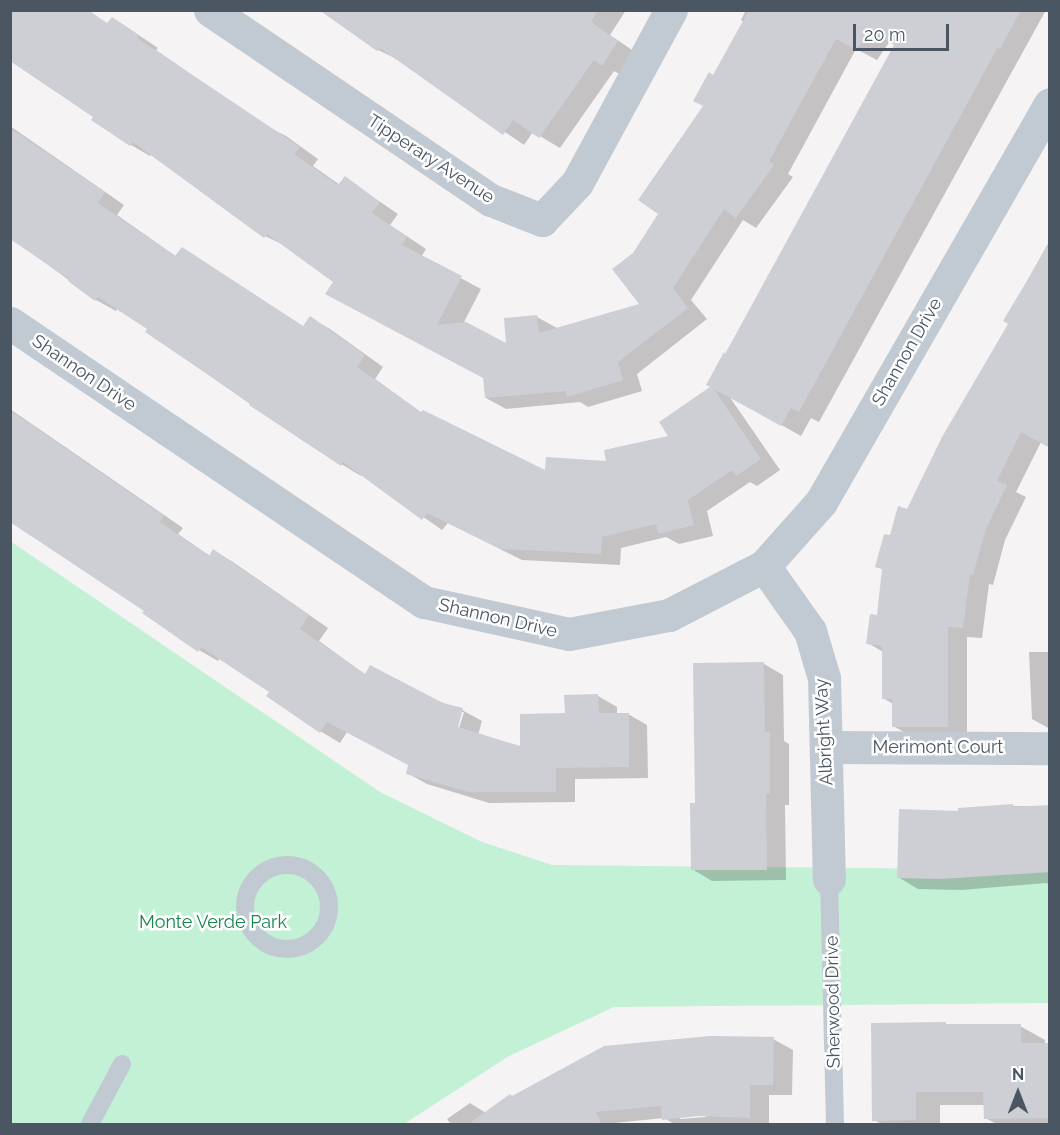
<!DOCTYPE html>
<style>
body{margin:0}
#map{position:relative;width:1060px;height:1135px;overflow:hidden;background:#f5f3f3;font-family:Raleway,sans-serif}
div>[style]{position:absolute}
.green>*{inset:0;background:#c3f1d5}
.shadow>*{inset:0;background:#0003}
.building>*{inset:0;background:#cdcfd5}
.lane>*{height:18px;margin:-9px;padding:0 9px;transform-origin:9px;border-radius:9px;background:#c1cad2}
.lane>.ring{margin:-9px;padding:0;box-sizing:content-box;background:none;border:18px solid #c1cad2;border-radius:50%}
.street>*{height:33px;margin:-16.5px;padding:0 16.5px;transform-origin:16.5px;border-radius:16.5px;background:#c1cad2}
span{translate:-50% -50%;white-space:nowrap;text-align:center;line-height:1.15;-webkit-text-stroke:5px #fff;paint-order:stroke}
.street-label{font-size:18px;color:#4a5661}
.park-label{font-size:18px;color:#17864f}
.frame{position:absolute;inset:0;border:12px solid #4a5661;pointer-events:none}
.north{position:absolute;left:988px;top:1063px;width:60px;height:60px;-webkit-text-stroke:4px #fff;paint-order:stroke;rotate:0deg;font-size:16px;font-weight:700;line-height:24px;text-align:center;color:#4a5661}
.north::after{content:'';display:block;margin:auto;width:21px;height:27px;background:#4a5661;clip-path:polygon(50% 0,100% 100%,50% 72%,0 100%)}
.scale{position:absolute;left:853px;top:24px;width:96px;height:27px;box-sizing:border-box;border:3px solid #4a5661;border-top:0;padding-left:8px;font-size:18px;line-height:21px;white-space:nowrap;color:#4a5661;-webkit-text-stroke:4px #fff;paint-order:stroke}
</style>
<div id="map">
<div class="green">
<i style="clip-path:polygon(10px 541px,380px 792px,482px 842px,552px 865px,1049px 870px,1049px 1003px,614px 1007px,509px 1056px,404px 1124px,11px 1124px)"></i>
</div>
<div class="shadow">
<i style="clip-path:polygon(321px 10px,626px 10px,610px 35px,638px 54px,623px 76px,614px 71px,560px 148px,533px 132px,524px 145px,399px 60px,378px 50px)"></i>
<i style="clip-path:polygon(746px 10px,1046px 10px,819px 422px,811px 418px,801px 436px,729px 396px,780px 470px,757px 486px,750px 482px,707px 511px,713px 536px,679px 544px,666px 537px,621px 548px,620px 565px,522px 560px,448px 523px,442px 530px,362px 474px,361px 476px,302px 440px,147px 332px,149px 329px,118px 308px,116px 311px,96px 300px,10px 237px,10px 126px,124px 205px,117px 215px,177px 257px,182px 249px,304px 327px,310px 318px,330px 329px,383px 367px,375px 379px,422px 413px,546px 473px,608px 462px,671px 437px,713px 387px,726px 356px,896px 45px,890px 41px,877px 60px,856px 49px,788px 174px,793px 177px,756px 228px,743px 220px,691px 300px,707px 319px,637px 374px,642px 391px,588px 407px,580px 402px,506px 409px,486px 398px,485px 378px,335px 282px,286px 246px,265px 236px,152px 154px,150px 156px,131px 145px,93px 119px,108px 24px,131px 30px,158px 48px,156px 50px,266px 126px,286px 136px,318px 159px,313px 166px,340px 185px,345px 178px,398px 214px,390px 225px,426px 249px,421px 257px,481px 289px,463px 324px,507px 345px,537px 317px,557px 328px,642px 304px,634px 254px,660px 213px,705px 106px,714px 77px,744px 22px,741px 20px)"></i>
<i style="clip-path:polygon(1050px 240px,1050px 447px,1041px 442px,1016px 492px,1026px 497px,1005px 540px,993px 585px,989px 584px,982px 638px,967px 637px,967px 737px,913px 737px,893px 726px,893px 704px,883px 698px,883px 652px,868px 643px,878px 617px,883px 570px,877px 566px,1010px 324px,1005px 321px)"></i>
<i style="clip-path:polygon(evenodd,10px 409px,183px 528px,178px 534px,210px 556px,214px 551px,233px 562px,328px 628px,319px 641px,366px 675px,462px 710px,482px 721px,478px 735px,522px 748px,566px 714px,598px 696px,617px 707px,617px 714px,628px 714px,647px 725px,648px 778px,575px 779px,575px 802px,489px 803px,427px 784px,407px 773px,410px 765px,347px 732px,340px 743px,320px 731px,271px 692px,220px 658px,218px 661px,199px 650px,146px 610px,10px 519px,10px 409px,460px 712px,464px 712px,457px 735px,454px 734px,460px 712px)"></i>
<i style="clip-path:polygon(1029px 652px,1050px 652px,1050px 729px,1032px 719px)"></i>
<i style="clip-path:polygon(764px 664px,783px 675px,784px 741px,789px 744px,789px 805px,785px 805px,786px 880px,712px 881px,692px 869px,697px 805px)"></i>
<i style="clip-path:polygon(1013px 806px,1050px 806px,1050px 885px,1046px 883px,962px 890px,918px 889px,898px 877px,960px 812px)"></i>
<i style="clip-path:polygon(873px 1024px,1020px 1026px,1045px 1040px,1045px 1044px,1050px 1044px,1050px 1124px,997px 1124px,985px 1118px,985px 1105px,940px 1105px,940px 1124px,882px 1124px,874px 1120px)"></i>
<i style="clip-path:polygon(evenodd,773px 1039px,793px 1050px,792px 1095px,769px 1095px,769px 1124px,674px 1124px,664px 1118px,614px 1123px,615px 1124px,451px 1124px,447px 1119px,470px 1103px,486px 1113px,513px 1097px,773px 1039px,705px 1114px,706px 1117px,680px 1119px,680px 1116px,705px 1114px)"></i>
</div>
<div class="building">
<i style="clip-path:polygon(10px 10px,88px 10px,107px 23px,112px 17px,139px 35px,137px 38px,300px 147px,294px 154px,338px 185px,345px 176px,380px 202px,372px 213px,407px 237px,402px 245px,462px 276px,437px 325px,466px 322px,506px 343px,504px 318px,537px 315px,539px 333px,639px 304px,612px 269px,633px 253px,658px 214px,638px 200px,703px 106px,693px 101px,709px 72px,713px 75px,749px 10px,1021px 10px,1000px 49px,998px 47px,799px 412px,791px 408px,781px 426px,714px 389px,761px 459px,736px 476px,732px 470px,688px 500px,694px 525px,658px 534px,656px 524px,602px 537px,601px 554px,501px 549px,427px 513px,422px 520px,343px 462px,341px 466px,249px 405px,250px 403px,145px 332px,147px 329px,98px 297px,95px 301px,68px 281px,69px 279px,10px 239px,10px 128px,105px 192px,98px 203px,175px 256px,182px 247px,303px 326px,310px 316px,365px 355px,357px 367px,421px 412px,423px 410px,545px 470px,546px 457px,606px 461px,604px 450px,668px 436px,659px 422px,710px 387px,706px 385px,724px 352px,725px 354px,894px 45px,871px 30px,856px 50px,836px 39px,769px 161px,774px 165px,736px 218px,724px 209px,673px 288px,688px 308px,618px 362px,623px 380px,567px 397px,566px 391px,485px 398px,483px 378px,325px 294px,333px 282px,267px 234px,264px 238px,133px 142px,130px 146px,91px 120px,93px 117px,10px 61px)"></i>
<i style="clip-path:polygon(319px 10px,598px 10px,591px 22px,618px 41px,602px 66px,594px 60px,539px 138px,513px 120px,503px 135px,380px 48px,377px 51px)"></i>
<i style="clip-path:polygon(1050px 242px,1050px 448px,1021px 432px,997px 481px,1007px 485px,986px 529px,973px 575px,970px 574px,963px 628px,948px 627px,948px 727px,892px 727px,892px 699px,882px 699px,882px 646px,866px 644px,870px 614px,877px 615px,882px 569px,875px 567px,884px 534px,890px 535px,898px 506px,907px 509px,942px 437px,1008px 324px,1003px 321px)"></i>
<i style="clip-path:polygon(10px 410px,164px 516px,160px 522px,209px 556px,213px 549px,309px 615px,300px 629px,365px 674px,370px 665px,443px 703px,463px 708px,458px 727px,520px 746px,520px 714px,565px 713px,564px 695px,598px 694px,599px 713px,629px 713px,629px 767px,556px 768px,556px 792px,468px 792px,406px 774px,408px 765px,327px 722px,320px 733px,266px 696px,269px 692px,201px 647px,198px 652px,142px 613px,144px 611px,10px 522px)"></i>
<i style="clip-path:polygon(764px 662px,765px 732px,770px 732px,770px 794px,766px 794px,767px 870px,691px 870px,690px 803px,695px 803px,693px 663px)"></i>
<i style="clip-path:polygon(1013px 804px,1013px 807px,1050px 805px,1050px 872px,941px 879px,897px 878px,899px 809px,958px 811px,958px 808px)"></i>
<i style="clip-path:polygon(946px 1022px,946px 1024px,1021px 1024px,1021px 1043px,1050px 1043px,1050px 1118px,984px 1119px,983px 1092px,916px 1092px,916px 1120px,872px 1121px,871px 1023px)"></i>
<i style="clip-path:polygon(710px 1036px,774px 1037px,773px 1085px,750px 1085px,750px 1118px,698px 1116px,662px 1120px,661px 1106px,596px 1112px,602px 1125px,467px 1125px,510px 1094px,512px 1096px,604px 1046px)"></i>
</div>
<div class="lane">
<i class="ring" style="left:245px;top:865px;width:66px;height:66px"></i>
<i style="left:829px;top:879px;width:245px;rotate:88.6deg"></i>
<i style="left:90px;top:1124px;width:68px;rotate:-61.9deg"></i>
</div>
<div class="street">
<i style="left:210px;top:10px;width:339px;rotate:34.1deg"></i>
<i style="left:491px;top:200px;width:55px;rotate:21.4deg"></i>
<i style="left:542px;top:220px;width:51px;rotate:-46.6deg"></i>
<i style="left:577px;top:183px;width:197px;rotate:-61.5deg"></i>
<i style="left:10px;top:323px;width:499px;rotate:34deg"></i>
<i style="left:424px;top:602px;width:148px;rotate:12.4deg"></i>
<i style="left:569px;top:634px;width:102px;rotate:-10.8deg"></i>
<i style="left:669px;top:615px;width:107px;rotate:-27.3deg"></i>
<i style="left:764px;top:566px;width:86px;rotate:-48.3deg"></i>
<i style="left:821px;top:502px;width:459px;rotate:-60.1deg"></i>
<i style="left:764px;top:566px;width:80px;rotate:54.7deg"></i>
<i style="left:810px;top:631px;width:49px;rotate:73.4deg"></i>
<i style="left:824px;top:678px;width:201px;rotate:88.6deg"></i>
<i style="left:826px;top:747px;width:224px;rotate:0.3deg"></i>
</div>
<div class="street-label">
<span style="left:431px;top:159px;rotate:33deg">Tipperary Avenue</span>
<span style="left:907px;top:352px;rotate:-60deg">Shannon Drive</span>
<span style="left:84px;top:373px;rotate:34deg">Shannon Drive</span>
<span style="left:498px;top:618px;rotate:13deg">Shannon Drive</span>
<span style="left:824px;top:732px;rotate:-93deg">Albright Way</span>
<span style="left:938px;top:747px">Merimont Court</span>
<span style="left:833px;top:1002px;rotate:-91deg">Sherwood Drive</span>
</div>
<div class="park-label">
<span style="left:213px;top:922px">Monte Verde Park</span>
</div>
<div class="frame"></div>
<div class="north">N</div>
<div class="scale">20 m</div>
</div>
